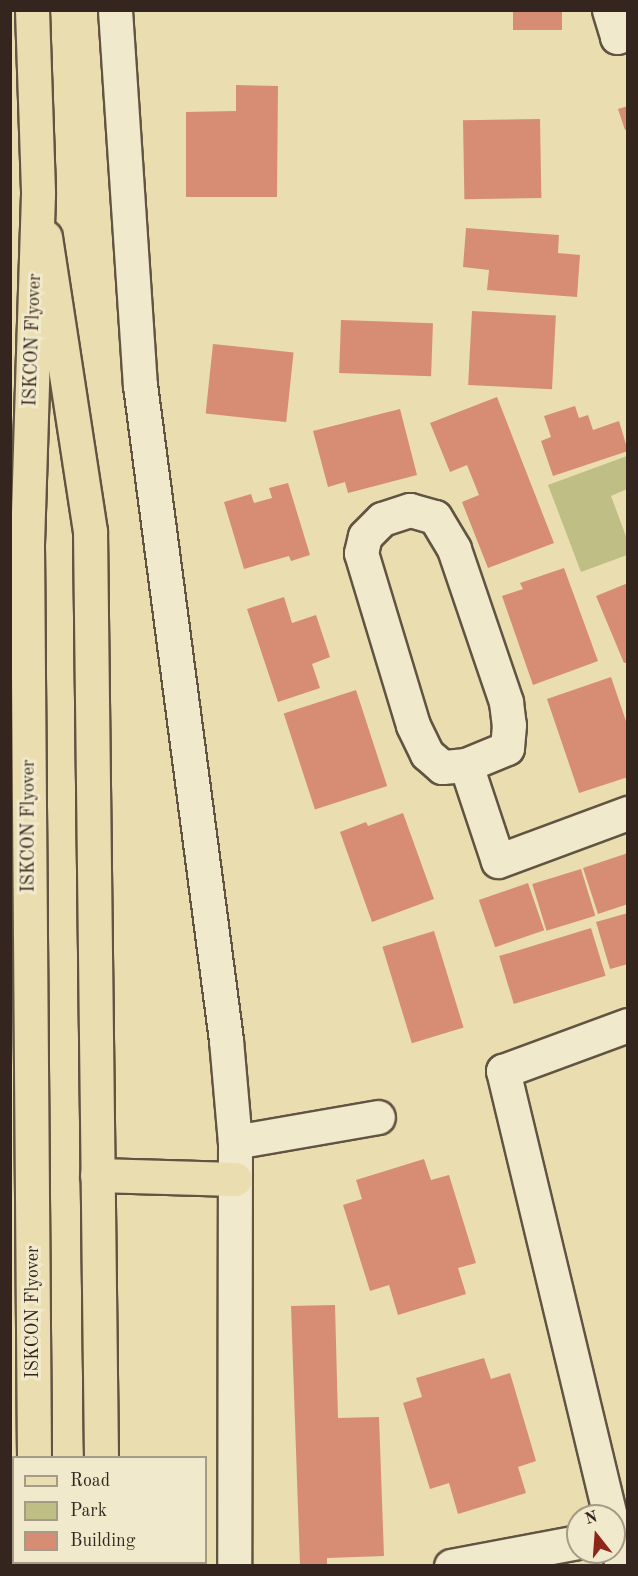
<!DOCTYPE html>
<style>
body{margin:0}
#map{position:relative;width:638px;height:1576px;overflow:hidden;background:#eaddaf;font-family:"Old Standard TT",serif}
div>[style]{position:absolute}
.green>*{inset:0;background:#bfbe85}
.building>*{inset:0;background:#d68d74;transform-origin:0 0}
.roads{filter:drop-shadow(2px 0 #625443) drop-shadow(-2px 0 #625443) drop-shadow(0 2px #625443) drop-shadow(0 -2px #625443)}
.street>*{height:33px;margin:-16.5px;padding:0 16.5px;transform-origin:16.5px;border-radius:16.5px;background:#f1e9cb}
.secondary>*{height:33px;margin:-16.5px;padding:0 16.5px;transform-origin:16.5px;border-radius:16.5px;background:#f1e9cb}
.primary>*{height:33px;margin:-16.5px;padding:0 16.5px;transform-origin:16.5px;border-radius:16.5px;background:#eaddaf}
.highway>*{height:33px;margin:-16.5px;padding:0 16.5px;transform-origin:16.5px;border-radius:16.5px;background:#eaddaf}
span{translate:-50% -50%;white-space:nowrap;text-align:center;line-height:1.15;-webkit-text-stroke:6px #f1e9cb;paint-order:stroke}
.street-label{font-size:18px;color:#34261f}
.frame{position:absolute;inset:0;border:12px solid #34261f;pointer-events:none}
.legend{position:absolute;left:12px;top:1456px;width:195px;height:108px;box-sizing:border-box;background:#f1e9cb;border:2px solid #a59b86;margin:0;padding:8px 10px;list-style:none;font-size:18px;color:#34261f}
.legend li{display:flex;align-items:center;gap:12px;height:30px}
.legend b{width:30px;border:2px solid #a59b86}
.north{position:absolute;left:566px;top:1504px;width:60px;height:60px;box-sizing:border-box;background:#f1e9cb;border:2px solid #a59b86;border-radius:50%;rotate:343deg;font-size:16px;font-weight:700;line-height:24px;text-align:center;color:#34261f}
.north::after{content:'';display:block;margin:auto;width:21px;height:27px;background:#8f2418;clip-path:polygon(50% 0,100% 100%,50% 72%,0 100%)}
</style>
<div id="map">
<div class="green">
<i style="clip-path:polygon(627px 456px,627px 489px,611px 496px,627px 539px,627px 555px,581px 572px,548px 485px)"></i>
</div>
<div class="building">
<i style="left:513px;top:10px;width:49px;height:20px"></i>
<i style="clip-path:polygon(236px 85px,278px 86px,277px 197px,186px 197px,186px 112px,236px 111px)"></i>
<i style="clip-path:polygon(628px 106px,628px 129px,625px 130px,618px 109px)"></i>
<i style="left:540px;top:119px;width:79px;height:77px;rotate:89deg"></i>
<i style="clip-path:polygon(466px 228px,559px 235px,558px 253px,580px 255px,577px 297px,487px 290px,489px 270px,463px 267px)"></i>
<i style="left:472px;top:311px;width:84px;height:74px;rotate:3deg"></i>
<i style="left:341px;top:320px;width:92px;height:53px;rotate:2deg"></i>
<i style="left:213px;top:344px;width:81px;height:70px;rotate:6deg"></i>
<i style="clip-path:polygon(497px 397px,554px 543px,488px 568px,462px 502px,479px 495px,467px 465px,450px 472px,430px 423px)"></i>
<i style="clip-path:polygon(575px 406px,579px 418px,588px 415px,593px 430px,619px 421px,628px 451px,553px 476px,541px 441px,551px 437px,544px 416px)"></i>
<i style="clip-path:polygon(400px 409px,417px 475px,348px 493px,345px 482px,328px 487px,313px 431px)"></i>
<i style="clip-path:polygon(288px 483px,310px 555px,291px 561px,289px 556px,244px 569px,224px 502px,251px 494px,254px 503px,272px 498px,269px 488px)"></i>
<i style="clip-path:polygon(564px 568px,598px 661px,533px 685px,502px 596px,523px 589px,520px 583px)"></i>
<i style="clip-path:polygon(628px 583px,628px 662px,624px 663px,596px 596px)"></i>
<i style="clip-path:polygon(284px 597px,292px 623px,316px 615px,330px 657px,312px 664px,320px 688px,278px 702px,247px 609px)"></i>
<i style="clip-path:polygon(611px 677px,628px 727px,628px 777px,579px 793px,547px 699px)"></i>
<i style="left:356px;top:690px;width:101px;height:76px;rotate:72deg"></i>
<i style="clip-path:polygon(403px 813px,434px 899px,372px 922px,340px 832px,366px 822px,368px 826px)"></i>
<i style="clip-path:polygon(628px 853px,628px 904px,598px 914px,583px 868px)"></i>
<i style="left:581px;top:869px;width:49px;height:51px;rotate:73deg"></i>
<i style="left:528px;top:883px;width:50px;height:52px;rotate:71deg"></i>
<i style="clip-path:polygon(628px 913px,628px 964px,610px 969px,596px 922px)"></i>
<i style="left:591px;top:928px;width:50px;height:96px;rotate:73deg"></i>
<i style="left:434px;top:931px;width:101px;height:54px;rotate:73deg"></i>
<i style="clip-path:polygon(424px 1159px,431px 1180px,449px 1175px,476px 1263px,458px 1268px,466px 1294px,398px 1315px,389px 1285px,370px 1291px,343px 1205px,362px 1199px,356px 1180px)"></i>
<i style="clip-path:polygon(335px 1305px,338px 1418px,379px 1417px,384px 1556px,327px 1558px,327px 1566px,300px 1566px,291px 1306px)"></i>
<i style="clip-path:polygon(484px 1358px,491px 1379px,510px 1373px,536px 1461px,518px 1467px,526px 1493px,458px 1514px,449px 1483px,430px 1489px,403px 1403px,422px 1397px,416px 1378px)"></i>
</div>
<div class="roads">
<div class="street">
<i style="left:609px;top:10px;width:28px;rotate:73deg"></i>
<i style="left:617px;top:37px;width:12px;rotate:-20deg"></i>
<i style="left:410px;top:510px;width:26px;rotate:16deg"></i>
<i style="left:435px;top:517px;width:37px;rotate:59deg"></i>
<i style="left:454px;top:549px;width:162px;rotate:71.2deg"></i>
<i style="left:506px;top:702px;width:23px;rotate:83deg"></i>
<i style="left:509px;top:725px;width:23px;rotate:95deg"></i>
<i style="left:507px;top:748px;width:44px;rotate:157.5deg"></i>
<i style="left:466px;top:765px;width:24px;rotate:175deg"></i>
<i style="left:442px;top:767px;width:20px;rotate:-139deg"></i>
<i style="left:427px;top:754px;width:32px;rotate:-116deg"></i>
<i style="left:413px;top:725px;width:180px;rotate:-106.8deg"></i>
<i style="left:361px;top:553px;width:17px;rotate:-77deg"></i>
<i style="left:365px;top:536px;width:24px;rotate:-45deg"></i>
<i style="left:382px;top:519px;width:29px;rotate:-18deg"></i>
<i style="left:466px;top:765px;width:101px;rotate:71.6deg"></i>
<i style="left:498px;top:861px;width:139px;rotate:-20.3deg"></i>
<i style="left:235px;top:1142px;width:145px;rotate:-9.9deg"></i>
<i style="left:610px;top:1516px;width:458px;rotate:-103.5deg"></i>
<i style="left:503px;top:1071px;width:133px;rotate:-20.2deg"></i>
<i style="left:614px;top:1534px;width:33px;rotate:76deg"></i>
<i style="left:451px;top:1566px;width:129px;rotate:-10.7deg"></i>
</div>
<div class="secondary">
<i style="left:115px;top:10px;width:376px;rotate:86.2deg"></i>
<i style="left:140px;top:385px;width:661px;rotate:82.52deg"></i>
<i style="left:226px;top:1040px;width:102px;rotate:85deg"></i>
<i style="left:235px;top:1142px;width:424px;rotate:90.1deg"></i>
</div>
<div class="primary">
<i style="left:45px;top:237px;width:297px;rotate:81.3deg"></i>
<i style="left:90px;top:531px;width:927px;rotate:89.32deg"></i>
<i style="left:97px;top:1175px;width:138px;rotate:1.7deg"></i>
<i style="left:102px;top:1562px;width:4px;rotate:90deg"></i>
</div>
<div class="highway">
<i style="left:32px;top:10px;width:184px;rotate:88.1deg"></i>
<i style="left:38px;top:194px;width:351px;rotate:91.8deg"></i>
<i style="left:27px;top:545px;width:913px;rotate:89.56deg"></i>
<i style="left:35px;top:1562px;width:4px;rotate:90deg"></i>
</div>
</div>
<div class="street-label">
<span style="left:33px;top:340px;rotate:-88deg">ISKCON Flyover</span>
<span style="left:29px;top:826px;rotate:-90deg">ISKCON Flyover</span>
<span style="left:33px;top:1312px;rotate:-90deg">ISKCON Flyover</span>
</div>
<div class="frame"></div>
<ul class="legend">
<li><b style="height:8px;background:#eaddaf"></b>Road</li>
<li><b style="height:16px;background:#bfbe85"></b>Park</li>
<li><b style="height:16px;background:#d68d74"></b>Building</li>
</ul>
<div class="north">N</div>
</div>
